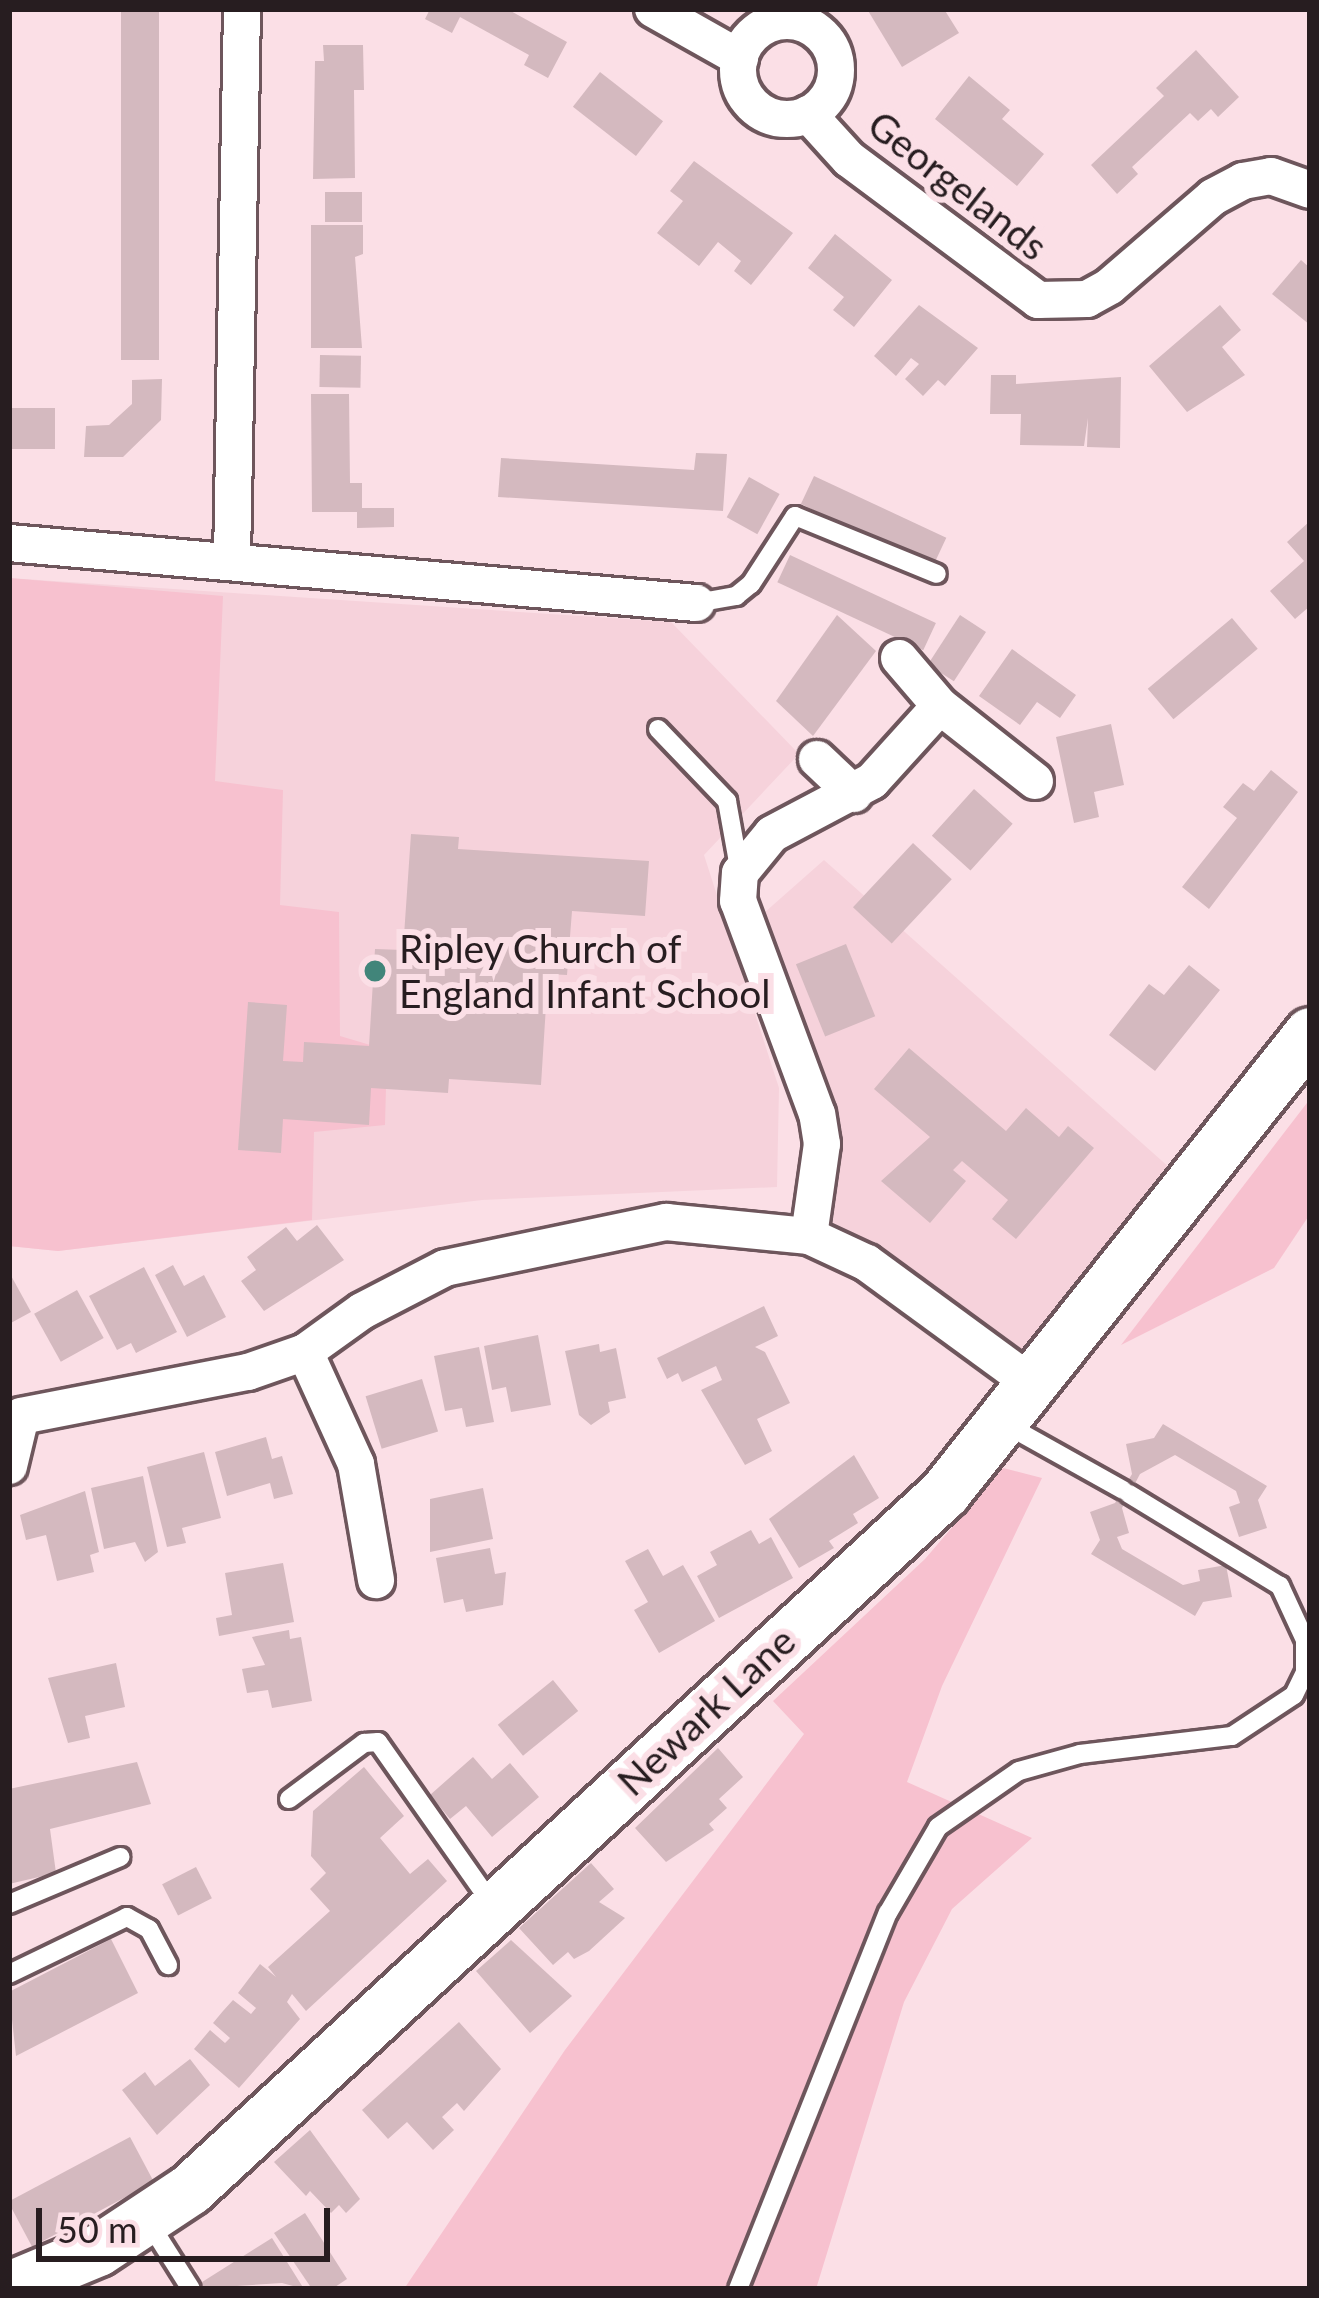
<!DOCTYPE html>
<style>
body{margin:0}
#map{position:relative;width:1319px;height:2298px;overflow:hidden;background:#fbdfe6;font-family:Lato,sans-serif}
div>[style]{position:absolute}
.built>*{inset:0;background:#f6d2db}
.green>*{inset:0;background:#f7c1cf}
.building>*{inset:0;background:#d4b9bf;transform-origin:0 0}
.roads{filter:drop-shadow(3px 0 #6e565c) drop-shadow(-3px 0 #6e565c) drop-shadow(0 3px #6e565c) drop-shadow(0 -3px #6e565c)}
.service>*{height:18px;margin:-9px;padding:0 9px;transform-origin:9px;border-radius:9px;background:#fff}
.minor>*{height:36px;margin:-18px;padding:0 18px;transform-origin:18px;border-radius:18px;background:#fff}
.minor>.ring{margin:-18px;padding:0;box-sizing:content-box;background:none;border:36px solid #fff;border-radius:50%}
.secondary>*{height:51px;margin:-25.5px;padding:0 25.5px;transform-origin:25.5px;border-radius:25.5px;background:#fff}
.dots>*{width:33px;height:33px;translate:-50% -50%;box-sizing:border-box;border:6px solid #fbdfe6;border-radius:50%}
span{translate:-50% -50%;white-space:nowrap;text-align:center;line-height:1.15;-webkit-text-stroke:12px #fbdfe6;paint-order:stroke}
.street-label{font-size:39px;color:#271d20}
.poi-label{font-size:39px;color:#271d20}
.left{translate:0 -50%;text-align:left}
.frame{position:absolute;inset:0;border:12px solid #271d20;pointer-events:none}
.scale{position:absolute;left:36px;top:2208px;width:294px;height:54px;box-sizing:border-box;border:6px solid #271d20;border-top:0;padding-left:15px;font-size:36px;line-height:42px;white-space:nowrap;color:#271d20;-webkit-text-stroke:9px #fbdfe6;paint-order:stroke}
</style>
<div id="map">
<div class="built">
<i style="clip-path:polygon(9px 578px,671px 622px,799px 754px,704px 855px,779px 1088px,777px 1187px,482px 1200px,58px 1251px,9px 1246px)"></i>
<i style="clip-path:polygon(824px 860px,1189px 1185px,1031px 1383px,809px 1236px,819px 1176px,747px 928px)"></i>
</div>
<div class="green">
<i style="clip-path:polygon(9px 578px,223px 596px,215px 781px,283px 790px,280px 905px,339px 912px,340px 1036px,387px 1050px,385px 1125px,314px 1132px,312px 1220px,58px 1251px,9px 1246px)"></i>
<i style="clip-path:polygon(1310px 1099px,1310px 1214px,1274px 1268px,1121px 1345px)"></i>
<i style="clip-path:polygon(1003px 1468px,1042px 1478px,942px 1686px,907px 1782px,1032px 1838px,952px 1909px,904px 2002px,816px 2289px,404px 2289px,565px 2050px,804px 1734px,773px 1701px,925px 1559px)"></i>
</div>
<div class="building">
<i style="left:121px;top:9px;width:38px;height:351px"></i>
<i style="clip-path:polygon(430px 9px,507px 9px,567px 42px,548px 78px,524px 65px,529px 55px,460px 17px,452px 33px,425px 19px)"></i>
<i style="clip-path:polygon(867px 9px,944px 9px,959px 33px,902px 67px)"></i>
<i style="clip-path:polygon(323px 45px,363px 45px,364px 90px,354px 90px,355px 178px,313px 179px,315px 61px,324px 61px)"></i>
<i style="clip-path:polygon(1196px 50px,1239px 97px,1218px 117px,1211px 109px,1198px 121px,1190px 113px,1132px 167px,1138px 174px,1117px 194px,1091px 165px,1164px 96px,1156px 88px)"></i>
<i style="left:600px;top:72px;width:80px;height:44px;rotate:38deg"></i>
<i style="clip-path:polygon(969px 76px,1010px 110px,1002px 119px,1044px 154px,1017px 186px,935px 119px)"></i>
<i style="clip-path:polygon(694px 161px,793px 233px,751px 285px,734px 271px,741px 261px,718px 242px,699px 266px,657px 233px,683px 201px,670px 191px)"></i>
<i style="left:325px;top:192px;width:37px;height:30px"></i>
<i style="clip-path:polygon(311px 225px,363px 225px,363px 254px,355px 257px,362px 348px,311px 348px)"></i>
<i style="clip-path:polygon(835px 234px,892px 280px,854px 327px,833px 310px,844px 297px,808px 268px)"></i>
<i style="clip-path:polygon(1301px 260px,1310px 268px,1310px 325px,1272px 294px)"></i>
<i style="clip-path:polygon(919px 305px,978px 348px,945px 386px,938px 380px,923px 396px,905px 379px,919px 364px,911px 358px,896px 376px,874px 356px)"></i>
<i style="clip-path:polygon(1220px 305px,1241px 330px,1222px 347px,1245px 375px,1187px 412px,1149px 366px)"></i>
<i style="left:320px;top:355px;width:41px;height:32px;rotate:1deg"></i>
<i style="clip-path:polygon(991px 375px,1016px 375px,1016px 384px,1121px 377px,1120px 448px,1087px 447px,1088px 418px,1084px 446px,1020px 445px,1021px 414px,990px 414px)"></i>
<i style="clip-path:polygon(162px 379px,161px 420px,123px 457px,84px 457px,86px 426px,109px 425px,132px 404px,132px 380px)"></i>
<i style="clip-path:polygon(311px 394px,349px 394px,350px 483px,362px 483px,362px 508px,394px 508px,394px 527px,357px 528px,357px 512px,312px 512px)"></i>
<i style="left:55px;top:408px;width:41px;height:46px;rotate:90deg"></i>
<i style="clip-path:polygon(696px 453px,727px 454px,723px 511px,498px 497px,501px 458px,694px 470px)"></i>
<i style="left:814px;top:476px;width:146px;height:31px;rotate:25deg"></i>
<i style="left:749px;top:477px;width:35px;height:46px;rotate:29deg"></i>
<i style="clip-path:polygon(1310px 521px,1310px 606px,1295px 619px,1270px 591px,1304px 561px,1287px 542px)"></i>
<i style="left:790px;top:555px;width:161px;height:30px;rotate:25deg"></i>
<i style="clip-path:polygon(837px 615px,876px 651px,813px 736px,776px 701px)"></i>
<i style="left:960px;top:615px;width:31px;height:59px;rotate:33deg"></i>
<i style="left:1232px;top:618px;width:40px;height:110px;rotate:50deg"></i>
<i style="clip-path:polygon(1012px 649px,1076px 695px,1060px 718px,1037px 702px,1020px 725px,979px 696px)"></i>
<i style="clip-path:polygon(1111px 724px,1124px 785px,1094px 792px,1099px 817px,1074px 823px,1056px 737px)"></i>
<i style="clip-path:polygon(1271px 770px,1298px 792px,1209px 909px,1182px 887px,1237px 818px,1223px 807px,1243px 783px,1254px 791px)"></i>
<i style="left:974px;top:789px;width:52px;height:63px;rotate:42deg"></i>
<i style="clip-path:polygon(411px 834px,459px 837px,458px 849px,649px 861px,645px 916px,572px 911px,567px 975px,548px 974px,541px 1085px,449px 1079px,448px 1093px,371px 1088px,369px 1125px,283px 1119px,281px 1153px,238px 1150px,248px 1002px,287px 1005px,283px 1061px,303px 1062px,304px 1042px,369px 1046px,375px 949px,403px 950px)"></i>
<i style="left:913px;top:843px;width:53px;height:88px;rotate:43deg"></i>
<i style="left:846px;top:944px;width:78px;height:54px;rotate:68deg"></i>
<i style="clip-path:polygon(1189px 965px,1220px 990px,1155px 1071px,1109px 1035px,1149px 984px,1164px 995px)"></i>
<i style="clip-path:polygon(909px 1048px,1006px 1131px,1026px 1108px,1059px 1137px,1068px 1126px,1094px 1148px,1016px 1239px,992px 1219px,1008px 1200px,962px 1161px,953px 1170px,966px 1181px,930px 1223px,881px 1181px,930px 1137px,874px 1089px)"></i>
<i style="clip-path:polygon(317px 1225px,344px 1260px,264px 1311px,241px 1281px,256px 1270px,247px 1257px,286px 1227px,297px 1241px)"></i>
<i style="clip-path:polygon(173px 1265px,184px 1286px,204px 1275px,226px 1317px,187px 1337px,155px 1275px)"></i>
<i style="clip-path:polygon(144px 1267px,177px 1332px,136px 1353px,131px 1343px,117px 1350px,89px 1296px)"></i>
<i style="clip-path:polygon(9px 1272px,31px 1312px,9px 1324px)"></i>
<i style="left:77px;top:1290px;width:55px;height:49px;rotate:61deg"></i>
<i style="clip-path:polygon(764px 1306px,778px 1336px,755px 1347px,765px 1352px,790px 1403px,757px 1419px,772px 1451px,745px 1465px,701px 1390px,722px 1380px,716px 1366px,682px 1382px,678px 1373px,667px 1379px,657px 1358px)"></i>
<i style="clip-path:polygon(538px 1335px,551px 1405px,511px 1412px,506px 1387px,492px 1390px,484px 1346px)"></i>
<i style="clip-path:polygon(599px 1344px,600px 1352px,616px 1348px,626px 1398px,608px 1402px,610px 1412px,591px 1425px,579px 1415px,565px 1351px)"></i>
<i style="clip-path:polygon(479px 1347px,494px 1422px,466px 1427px,462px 1408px,445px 1411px,434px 1356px)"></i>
<i style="left:422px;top:1379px;width:55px;height:59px;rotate:73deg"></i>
<i style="clip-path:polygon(1163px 1424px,1267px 1486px,1258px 1500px,1267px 1528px,1239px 1537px,1229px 1507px,1240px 1503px,1236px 1491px,1175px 1455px,1140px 1474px,1122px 1508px,1129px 1533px,1117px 1537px,1122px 1549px,1183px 1585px,1200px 1581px,1198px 1570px,1226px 1565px,1232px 1597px,1203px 1602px,1195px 1616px,1091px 1554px,1100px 1540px,1090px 1512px,1115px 1503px,1132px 1474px,1126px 1444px,1154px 1438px)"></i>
<i style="clip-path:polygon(266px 1437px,272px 1459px,282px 1456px,293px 1494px,274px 1499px,270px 1483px,227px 1496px,215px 1452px)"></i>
<i style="clip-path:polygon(204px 1452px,221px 1518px,182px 1528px,186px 1543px,167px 1547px,147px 1467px)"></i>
<i style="clip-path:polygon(854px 1455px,879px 1498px,853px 1514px,858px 1523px,829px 1541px,834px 1548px,799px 1568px,769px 1519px)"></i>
<i style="clip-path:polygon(143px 1476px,158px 1552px,145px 1562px,135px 1542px,104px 1549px,91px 1488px)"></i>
<i style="clip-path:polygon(483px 1488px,493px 1539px,430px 1552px,430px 1499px)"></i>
<i style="clip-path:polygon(85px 1491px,99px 1552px,90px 1555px,94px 1572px,57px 1581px,46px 1535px,26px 1540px,20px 1515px)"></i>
<i style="clip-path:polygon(751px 1530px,759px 1544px,771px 1537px,793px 1578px,719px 1618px,697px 1576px,717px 1565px,710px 1552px)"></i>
<i style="clip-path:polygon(490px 1548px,495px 1574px,506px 1572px,503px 1605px,466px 1612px,463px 1599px,444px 1603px,436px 1558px)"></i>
<i style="clip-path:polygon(648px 1549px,663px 1576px,683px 1565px,715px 1621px,659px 1653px,634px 1610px,648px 1602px,625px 1561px)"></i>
<i style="clip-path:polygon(283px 1563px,294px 1622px,219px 1636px,216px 1618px,232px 1615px,225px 1573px)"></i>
<i style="clip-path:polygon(289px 1630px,290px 1639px,301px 1637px,312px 1701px,272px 1708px,268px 1690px,247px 1693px,242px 1669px,265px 1665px,252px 1637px)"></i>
<i style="clip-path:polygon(116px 1663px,125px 1707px,85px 1716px,90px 1738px,68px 1743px,48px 1678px)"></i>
<i style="left:553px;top:1680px;width:40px;height:71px;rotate:51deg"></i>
<i style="clip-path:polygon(718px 1748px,743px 1777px,719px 1799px,727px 1808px,709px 1824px,714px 1830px,666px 1862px,635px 1828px)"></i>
<i style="clip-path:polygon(473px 1757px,492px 1779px,510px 1763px,539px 1797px,492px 1837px,466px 1806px,450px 1819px,430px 1795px)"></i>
<i style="clip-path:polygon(137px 1762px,151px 1804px,50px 1829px,56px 1873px,9px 1884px,9px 1789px)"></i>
<i style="clip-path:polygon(364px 1767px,404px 1816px,380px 1838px,410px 1874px,428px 1859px,447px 1881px,306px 2011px,292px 1994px,287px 2002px,300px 2019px,239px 2088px,194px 2049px,210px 2030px,225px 2043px,230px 2038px,213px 2023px,223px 2011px,233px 2000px,251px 2014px,256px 2008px,238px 1993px,260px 1964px,276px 1977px,268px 1967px,330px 1911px,310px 1889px,326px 1873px,311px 1856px,313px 1811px)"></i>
<i style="clip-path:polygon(591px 1863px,614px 1889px,599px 1902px,625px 1918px,589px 1951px,574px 1959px,568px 1952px,553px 1965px,519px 1928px)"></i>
<i style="left:196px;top:1867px;width:35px;height:38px;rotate:63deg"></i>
<i style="clip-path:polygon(111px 1939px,138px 1993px,16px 2056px,9px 1992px)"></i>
<i style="clip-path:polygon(511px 1940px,572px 1996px,530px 2033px,476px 1971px)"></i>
<i style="clip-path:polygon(459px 2022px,501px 2069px,464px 2111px,457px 2103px,442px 2117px,454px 2130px,433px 2150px,407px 2122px,388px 2139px,362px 2110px)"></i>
<i style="clip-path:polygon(190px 2059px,210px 2085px,157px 2135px,122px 2090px,145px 2072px,155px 2086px)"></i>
<i style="clip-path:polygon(310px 2130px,360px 2199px,346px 2213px,339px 2205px,331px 2213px,310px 2191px,306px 2196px,274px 2162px)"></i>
<i style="left:130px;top:2137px;width:51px;height:138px;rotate:62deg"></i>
<i style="clip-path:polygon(305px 2213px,347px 2279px,332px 2289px,312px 2289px,274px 2233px)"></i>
<i style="clip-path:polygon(272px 2238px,304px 2289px,282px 2283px,191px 2289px)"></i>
</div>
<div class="roads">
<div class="service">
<i style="left:696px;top:603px;width:41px;rotate:-9.9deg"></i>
<i style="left:736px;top:596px;width:19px;rotate:-39deg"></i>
<i style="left:751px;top:584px;width:81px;rotate:-57.1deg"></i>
<i style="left:795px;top:516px;width:153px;rotate:22.2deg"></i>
<i style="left:658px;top:729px;width:100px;rotate:46.2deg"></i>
<i style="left:727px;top:801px;width:73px;rotate:79.8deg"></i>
<i style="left:1005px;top:1424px;width:135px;rotate:29.2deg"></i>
<i style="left:289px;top:1799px;width:94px;rotate:-36.7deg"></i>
<i style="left:364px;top:1743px;width:14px;rotate:-4deg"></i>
<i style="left:378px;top:1742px;width:197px;rotate:54.9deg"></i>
<i style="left:9px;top:1904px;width:121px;rotate:-22.9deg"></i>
<i style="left:9px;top:1974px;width:131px;rotate:-25.8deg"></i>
<i style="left:127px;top:1917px;width:25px;rotate:29deg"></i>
<i style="left:149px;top:1929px;width:41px;rotate:62.2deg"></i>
<i style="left:148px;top:2221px;width:80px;rotate:57.7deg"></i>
<i style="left:738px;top:2289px;width:405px;rotate:-68.3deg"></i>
<i style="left:888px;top:1913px;width:99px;rotate:-59.8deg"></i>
<i style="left:938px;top:1827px;width:98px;rotate:-34.7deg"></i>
<i style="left:1019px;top:1771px;width:63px;rotate:-15.6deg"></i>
<i style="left:1080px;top:1754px;width:153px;rotate:-6.8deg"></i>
<i style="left:1232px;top:1736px;width:74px;rotate:-33.5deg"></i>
<i style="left:1294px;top:1695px;width:25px;rotate:-64deg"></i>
<i style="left:1305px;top:1672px;width:32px;rotate:-90deg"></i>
<i style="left:1305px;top:1640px;width:60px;rotate:-114.8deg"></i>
<i style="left:1280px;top:1586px;width:177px;rotate:-148.6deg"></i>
</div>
<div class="minor">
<i style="left:653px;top:9px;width:100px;rotate:29.4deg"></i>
<i class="ring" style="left:738px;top:21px;width:62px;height:62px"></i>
<i style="left:808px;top:114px;width:61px;rotate:47.7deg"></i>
<i style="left:849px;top:159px;width:236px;rotate:36.7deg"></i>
<i style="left:1038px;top:300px;width:49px;rotate:-1.2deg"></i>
<i style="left:1087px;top:299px;width:26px;rotate:-29deg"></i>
<i style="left:1110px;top:286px;width:136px;rotate:-40.8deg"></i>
<i style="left:1213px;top:197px;width:34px;rotate:-28deg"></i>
<i style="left:1243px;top:181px;width:28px;rotate:-10deg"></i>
<i style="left:1271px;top:176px;width:41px;rotate:19.7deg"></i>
<i style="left:9px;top:543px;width:690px;rotate:4.99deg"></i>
<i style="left:232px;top:560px;width:551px;rotate:-88.96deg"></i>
<i style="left:899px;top:658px;width:63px;rotate:49.5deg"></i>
<i style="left:940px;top:706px;width:121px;rotate:38.3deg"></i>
<i style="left:817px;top:759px;width:51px;rotate:43.4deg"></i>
<i style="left:809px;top:1236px;width:93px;rotate:-82deg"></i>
<i style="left:822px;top:1144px;width:30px;rotate:-99deg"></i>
<i style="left:817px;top:1114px;width:227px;rotate:-110.3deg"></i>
<i style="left:738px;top:901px;width:28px;rotate:-86deg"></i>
<i style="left:740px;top:873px;width:50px;rotate:-50.6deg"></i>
<i style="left:772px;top:834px;width:113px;rotate:-27.9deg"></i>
<i style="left:872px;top:781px;width:101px;rotate:-47.8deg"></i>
<i style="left:305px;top:1352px;width:123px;rotate:65.5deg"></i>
<i style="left:356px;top:1464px;width:118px;rotate:80.2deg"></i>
<i style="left:9px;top:1466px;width:51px;rotate:-76.5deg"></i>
<i style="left:21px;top:1416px;width:231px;rotate:-11deg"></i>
<i style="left:248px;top:1372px;width:60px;rotate:-19.3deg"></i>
<i style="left:305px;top:1352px;width:70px;rotate:-35.7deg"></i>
<i style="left:362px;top:1311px;width:93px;rotate:-27.4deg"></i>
<i style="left:445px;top:1268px;width:226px;rotate:-11.8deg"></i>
<i style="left:666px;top:1222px;width:144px;rotate:5.6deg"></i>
<i style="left:809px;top:1236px;width:64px;rotate:25deg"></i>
<i style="left:867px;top:1263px;width:203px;rotate:36.2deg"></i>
</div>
<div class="secondary">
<i style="left:9px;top:2287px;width:96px;rotate:-22.6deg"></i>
<i style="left:98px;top:2250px;width:110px;rotate:-33.5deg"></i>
<i style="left:190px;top:2189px;width:1026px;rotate:-42.71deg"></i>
<i style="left:944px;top:1493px;width:588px;rotate:-51.49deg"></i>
</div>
</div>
<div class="dots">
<i style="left:375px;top:971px;background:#41857a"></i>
</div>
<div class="street-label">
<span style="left:958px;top:185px;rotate:38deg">Georgelands</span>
<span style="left:706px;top:1711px;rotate:-43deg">Newark Lane</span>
</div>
<div class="poi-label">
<span class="left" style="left:399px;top:971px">Ripley Church of<br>England Infant School</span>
</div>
<div class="frame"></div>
<div class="scale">50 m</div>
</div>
